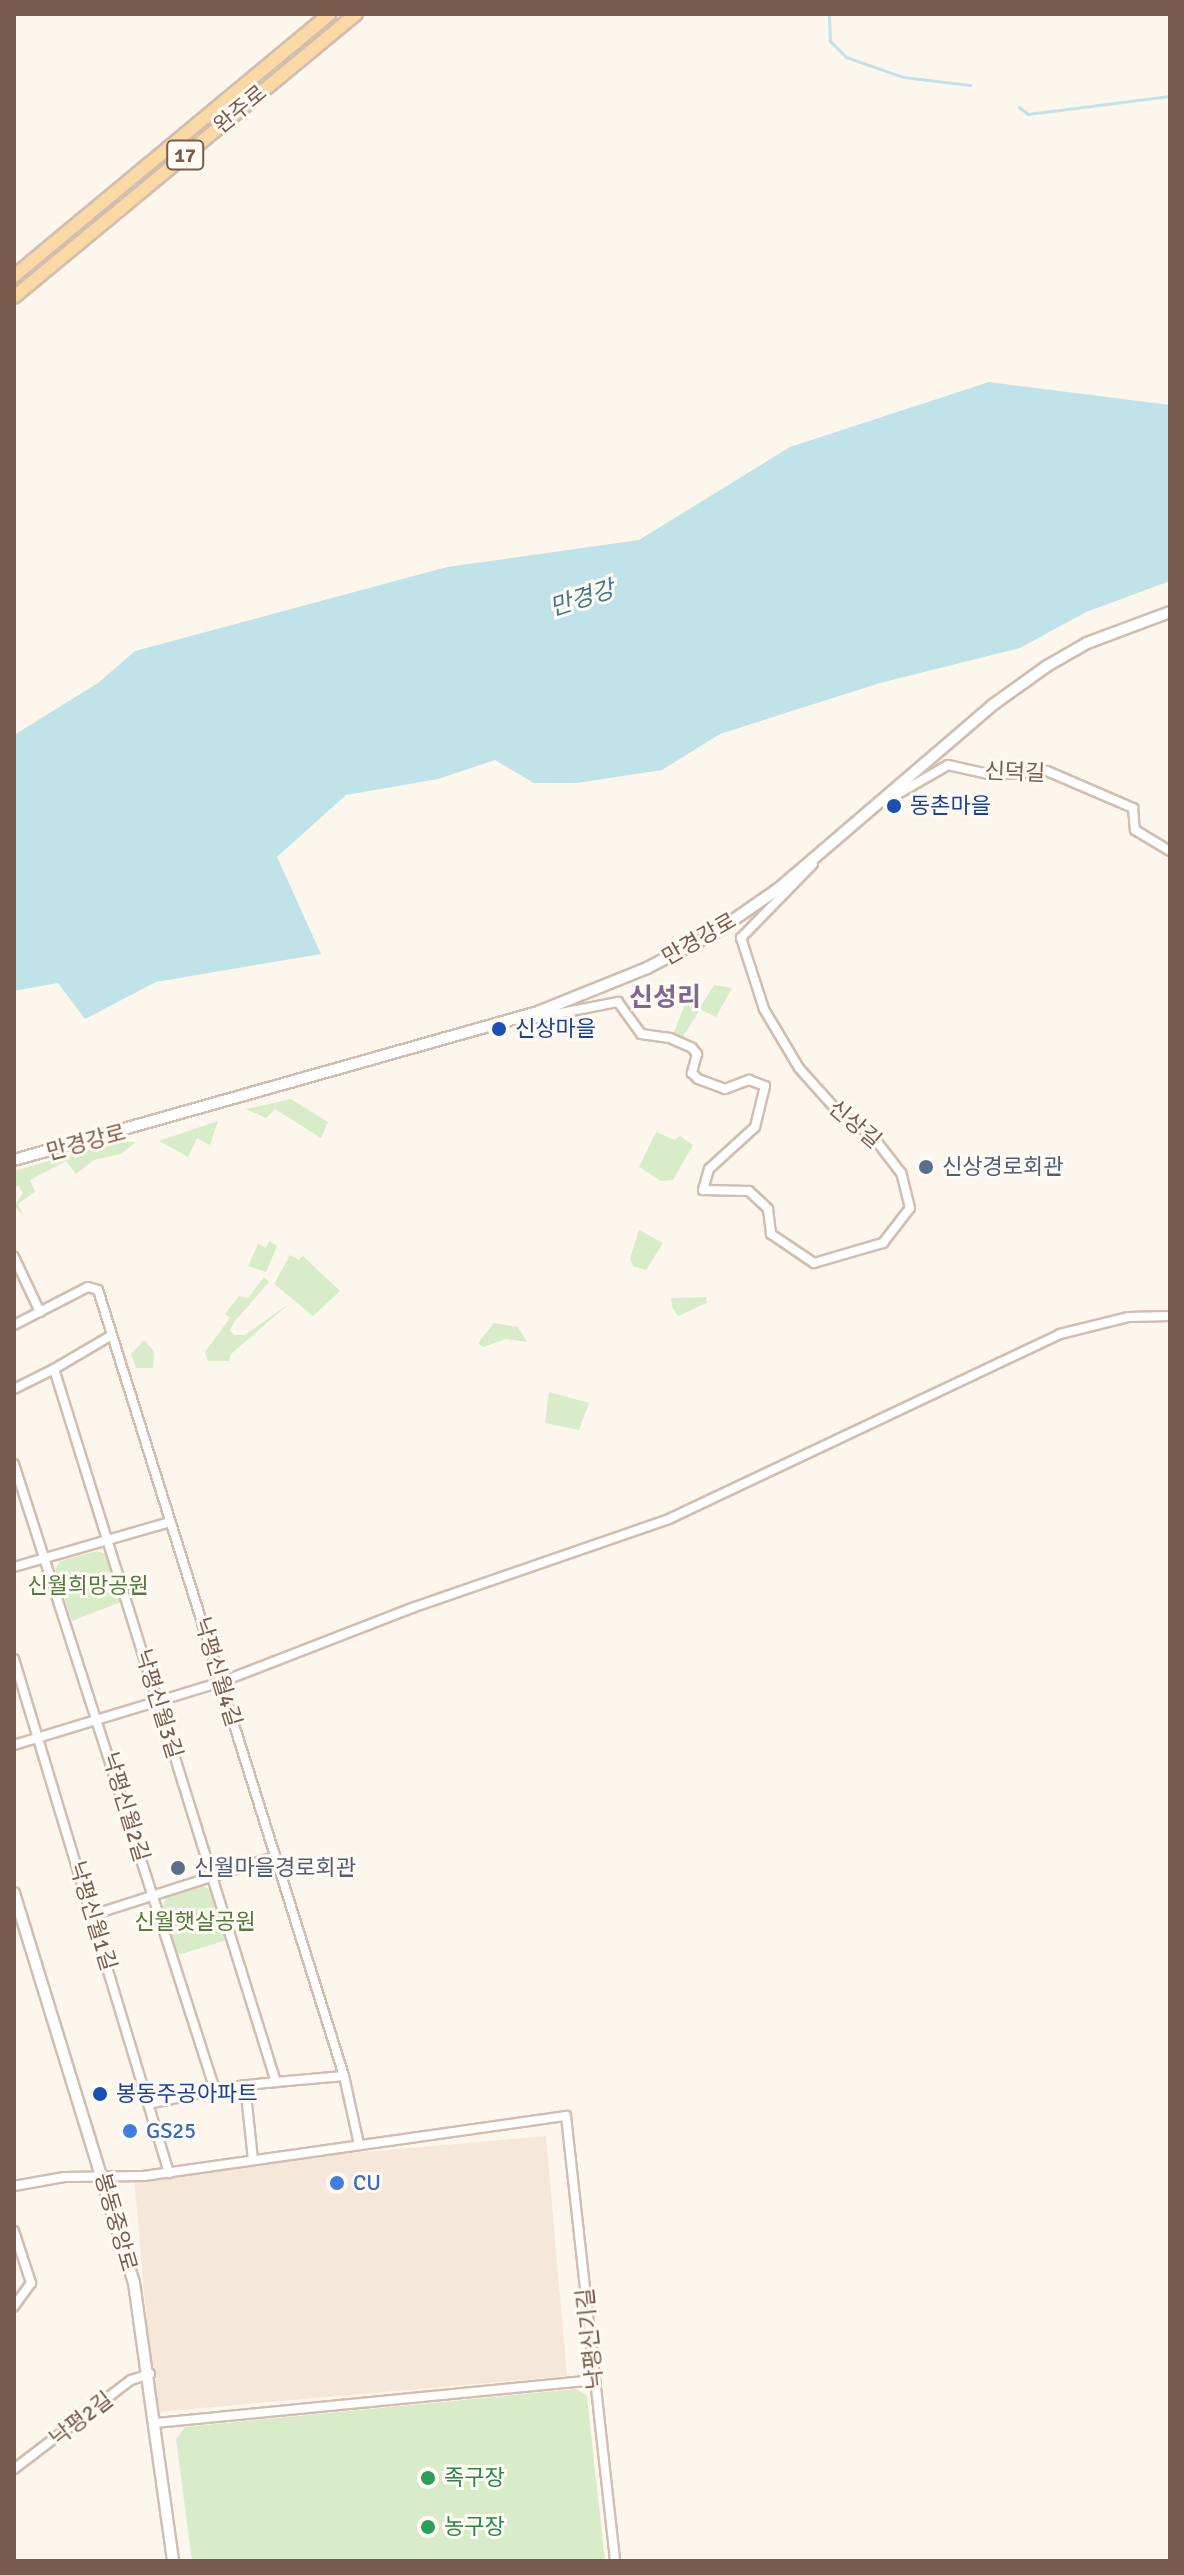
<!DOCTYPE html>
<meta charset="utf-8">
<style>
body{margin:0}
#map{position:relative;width:1184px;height:2575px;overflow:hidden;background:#fdf6ec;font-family:Signika,"Noto Sans KR",sans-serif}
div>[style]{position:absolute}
.residential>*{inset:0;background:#f5e8da;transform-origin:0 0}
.green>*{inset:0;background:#d8ecc9}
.water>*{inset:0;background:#bfe3e8}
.stream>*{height:3px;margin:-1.5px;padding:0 1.5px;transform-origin:1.5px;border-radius:1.5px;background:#bfe3e8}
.roads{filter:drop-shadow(2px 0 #d1beb0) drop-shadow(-2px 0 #d1beb0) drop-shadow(0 2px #d1beb0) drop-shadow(0 -2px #d1beb0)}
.minor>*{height:8px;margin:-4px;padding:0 4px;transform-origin:4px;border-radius:4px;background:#fff}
.tertiary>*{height:10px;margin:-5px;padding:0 5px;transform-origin:5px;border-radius:5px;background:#fff}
.primary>*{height:12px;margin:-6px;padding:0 6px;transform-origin:6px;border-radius:6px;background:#fbd9a5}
.dots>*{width:22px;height:22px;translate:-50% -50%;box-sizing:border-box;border:4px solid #fffaf3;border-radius:50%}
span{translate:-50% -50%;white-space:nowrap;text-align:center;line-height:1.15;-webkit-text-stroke:6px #fffaf3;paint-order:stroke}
.shield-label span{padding:2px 6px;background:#fffaf3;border:2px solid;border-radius:6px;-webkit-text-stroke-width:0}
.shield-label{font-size:20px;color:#7a5c4d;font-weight:700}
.street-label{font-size:22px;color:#7a5c4d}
.transit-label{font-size:22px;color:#164399}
.left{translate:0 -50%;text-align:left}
.service-label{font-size:22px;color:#4e5e75}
.park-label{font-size:22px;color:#537a41}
.shop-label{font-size:22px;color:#366cbe}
.leisure-label{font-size:22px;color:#27864d}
.water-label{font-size:24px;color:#437c86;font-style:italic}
.quarter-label{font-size:26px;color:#846695;font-weight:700}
.frame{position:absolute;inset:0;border:16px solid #7a5c4d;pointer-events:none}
</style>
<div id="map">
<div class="residential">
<i style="left:546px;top:2136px;width:241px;height:414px;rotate:85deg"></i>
</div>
<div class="green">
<i style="clip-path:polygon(714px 985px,732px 988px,716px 1017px,699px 1009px)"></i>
<i style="clip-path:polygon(685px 1004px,699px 1011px,682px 1038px,673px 1035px)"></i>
<i style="clip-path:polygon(291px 1099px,328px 1122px,321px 1138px,275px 1109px,266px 1118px,246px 1109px)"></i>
<i style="clip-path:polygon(218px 1121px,210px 1145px,197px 1138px,188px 1157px,159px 1141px)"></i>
<i style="clip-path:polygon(656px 1132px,675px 1140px,680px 1136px,693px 1145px,673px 1180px,661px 1181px,639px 1167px)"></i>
<i style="clip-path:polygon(118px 1141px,136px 1142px,121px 1154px,94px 1160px,76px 1174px,66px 1161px,30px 1180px,35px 1192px,18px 1204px,24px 1216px,14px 1206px,23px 1193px,19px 1186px,14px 1187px,14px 1171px)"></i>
<i style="clip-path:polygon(639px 1230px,663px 1243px,646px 1270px,633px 1266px,630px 1258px)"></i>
<i style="clip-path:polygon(269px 1241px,277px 1246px,266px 1272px,248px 1266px,258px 1244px,266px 1248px)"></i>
<i style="clip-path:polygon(290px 1255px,299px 1260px,303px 1256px,340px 1291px,313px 1316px,274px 1284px)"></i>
<i style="clip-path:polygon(264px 1277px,269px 1282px,235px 1321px,230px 1330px,234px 1335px,245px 1335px,290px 1303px,231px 1354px,229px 1361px,208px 1361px,205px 1352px,230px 1318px,225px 1314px,239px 1296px,248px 1298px)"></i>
<i style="clip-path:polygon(706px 1297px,707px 1303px,678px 1316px,672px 1307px,671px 1298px)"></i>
<i style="clip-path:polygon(494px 1323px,518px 1327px,527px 1342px,506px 1339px,483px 1347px,478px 1343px)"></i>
<i style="clip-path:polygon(144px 1340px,154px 1351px,153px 1368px,136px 1368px,131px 1354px)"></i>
<i style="clip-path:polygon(549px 1392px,589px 1403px,579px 1430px,545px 1423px)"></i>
<i style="clip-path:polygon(97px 1551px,106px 1554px,121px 1602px,72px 1621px,55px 1570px,60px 1561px)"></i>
<i style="clip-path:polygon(202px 1886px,211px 1890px,227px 1940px,178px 1955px,163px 1905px,166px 1898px)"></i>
<i style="clip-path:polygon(576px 2389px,587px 2396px,605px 2561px,192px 2561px,176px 2439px,185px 2427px)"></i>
</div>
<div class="water">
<i style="clip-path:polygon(989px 382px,1170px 405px,1170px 581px,1086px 612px,1020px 648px,880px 683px,720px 734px,662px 770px,577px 783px,534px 783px,495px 760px,438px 779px,346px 795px,277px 857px,321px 954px,156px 982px,85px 1019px,58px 983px,14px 991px,14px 735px,98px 683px,135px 651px,447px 567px,639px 540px,790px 447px)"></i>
</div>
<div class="stream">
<i style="left:829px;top:14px;width:27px;rotate:88deg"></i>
<i style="left:830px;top:41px;width:23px;rotate:45deg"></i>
<i style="left:846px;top:57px;width:60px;rotate:19.3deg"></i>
<i style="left:903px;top:77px;width:68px;rotate:6.7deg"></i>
<i style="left:1019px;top:107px;width:11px;rotate:38deg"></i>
<i style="left:1028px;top:114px;width:143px;rotate:-7.2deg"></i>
</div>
<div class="roads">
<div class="minor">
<i style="left:884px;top:802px;width:74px;rotate:-30deg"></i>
<i style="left:948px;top:765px;width:45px;rotate:12.8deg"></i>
<i style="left:992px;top:775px;width:55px;rotate:-4.2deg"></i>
<i style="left:1047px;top:771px;width:94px;rotate:23.3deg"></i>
<i style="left:1133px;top:808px;width:22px;rotate:85deg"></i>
<i style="left:1135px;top:830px;width:41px;rotate:31deg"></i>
<i style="left:520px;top:1021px;width:100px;rotate:-11deg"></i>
<i style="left:618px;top:1002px;width:39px;rotate:54deg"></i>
<i style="left:641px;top:1034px;width:29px;rotate:8deg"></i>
<i style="left:670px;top:1038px;width:24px;rotate:24deg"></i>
<i style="left:692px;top:1048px;width:8px;rotate:50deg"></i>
<i style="left:697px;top:1054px;width:20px;rotate:105deg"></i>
<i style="left:692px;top:1073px;width:8px;rotate:45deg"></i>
<i style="left:698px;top:1079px;width:29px;rotate:20deg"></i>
<i style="left:725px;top:1089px;width:26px;rotate:-21deg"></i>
<i style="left:749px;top:1080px;width:17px;rotate:21deg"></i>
<i style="left:765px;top:1086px;width:42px;rotate:103.7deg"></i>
<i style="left:755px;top:1127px;width:62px;rotate:137.6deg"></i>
<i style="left:709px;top:1169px;width:22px;rotate:106deg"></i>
<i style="left:703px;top:1190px;width:46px;rotate:1.2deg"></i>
<i style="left:749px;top:1191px;width:26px;rotate:43deg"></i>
<i style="left:768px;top:1209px;width:25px;rotate:83deg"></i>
<i style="left:771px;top:1234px;width:52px;rotate:34deg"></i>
<i style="left:814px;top:1263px;width:72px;rotate:-16.2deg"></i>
<i style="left:883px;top:1243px;width:44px;rotate:-52.4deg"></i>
<i style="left:910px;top:1208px;width:36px;rotate:-104deg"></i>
<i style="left:901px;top:1173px;width:49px;rotate:-127.6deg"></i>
<i style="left:871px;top:1134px;width:34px;rotate:-148deg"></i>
<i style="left:842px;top:1116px;width:64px;rotate:-131.9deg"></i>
<i style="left:799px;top:1068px;width:69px;rotate:-120.7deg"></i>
<i style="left:764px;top:1009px;width:75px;rotate:-107.9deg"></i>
<i style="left:741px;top:938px;width:103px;rotate:-45.8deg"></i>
<i style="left:14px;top:1257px;width:61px;rotate:64.7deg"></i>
<i style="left:14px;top:1325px;width:83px;rotate:-27.2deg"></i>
<i style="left:88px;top:1287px;width:10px;rotate:17deg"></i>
<i style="left:98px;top:1290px;width:824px;rotate:72.62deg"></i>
<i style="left:344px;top:2076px;width:70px;rotate:77.6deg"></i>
<i style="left:54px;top:1369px;width:67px;rotate:-30.4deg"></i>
<i style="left:14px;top:1389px;width:45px;rotate:-26.6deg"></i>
<i style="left:54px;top:1369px;width:747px;rotate:72.71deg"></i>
<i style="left:276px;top:2082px;width:31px;rotate:174deg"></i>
<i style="left:245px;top:2085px;width:75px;rotate:83.9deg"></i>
<i style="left:14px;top:1464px;width:657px;rotate:72.2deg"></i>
<i style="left:215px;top:2090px;width:64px;rotate:168.3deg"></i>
<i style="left:14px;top:1567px;width:162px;rotate:-16.1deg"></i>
<i style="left:14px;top:1659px;width:537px;rotate:73.22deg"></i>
<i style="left:14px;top:1745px;width:216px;rotate:-16.9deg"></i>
<i style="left:221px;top:1682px;width:205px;rotate:-21.2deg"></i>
<i style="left:412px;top:1608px;width:272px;rotate:-19.1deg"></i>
<i style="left:669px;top:1519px;width:433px;rotate:-25.3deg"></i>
<i style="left:1060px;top:1334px;width:70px;rotate:-14deg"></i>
<i style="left:1128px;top:1317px;width:42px;rotate:-1.4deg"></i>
<i style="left:92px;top:1915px;width:191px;rotate:-17.7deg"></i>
<i style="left:276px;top:2082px;width:68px;rotate:-5deg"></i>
<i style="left:215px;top:2090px;width:30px;rotate:-9deg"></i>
<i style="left:14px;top:2186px;width:51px;rotate:-10.2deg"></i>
<i style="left:64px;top:2177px;width:80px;rotate:-0.7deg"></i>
<i style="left:144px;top:2176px;width:426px;rotate:-8.1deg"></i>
<i style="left:566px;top:2116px;width:448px;rotate:83.7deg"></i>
<i style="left:14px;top:2231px;width:55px;rotate:71.9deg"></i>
<i style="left:31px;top:2283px;width:29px;rotate:126deg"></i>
<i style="left:156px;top:2423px;width:440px;rotate:-5.6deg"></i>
<i style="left:14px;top:2469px;width:147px;rotate:-37.3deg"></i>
<i style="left:131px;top:2380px;width:20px;rotate:-18deg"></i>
</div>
<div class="tertiary">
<i style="left:14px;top:1160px;width:544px;rotate:-15.77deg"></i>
<i style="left:538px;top:1012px;width:118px;rotate:-22deg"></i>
<i style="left:647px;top:968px;width:74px;rotate:-27.3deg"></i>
<i style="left:713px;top:934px;width:79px;rotate:-34.7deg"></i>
<i style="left:778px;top:889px;width:284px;rotate:-40.6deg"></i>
<i style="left:994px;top:704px;width:65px;rotate:-35.6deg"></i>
<i style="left:1047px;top:666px;width:46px;rotate:-29.9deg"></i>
<i style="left:1087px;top:643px;width:89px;rotate:-20.5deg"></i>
<i style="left:14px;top:1893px;width:408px;rotate:72.9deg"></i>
<i style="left:134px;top:2283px;width:281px;rotate:82deg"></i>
</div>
<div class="primary">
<i style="left:14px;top:276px;width:410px;rotate:-39.7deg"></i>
<i style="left:14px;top:297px;width:444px;rotate:-39.6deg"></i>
</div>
</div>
<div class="dots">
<i style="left:894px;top:806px;background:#1a4fb4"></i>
<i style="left:499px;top:1029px;background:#1a4fb4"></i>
<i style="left:926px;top:1167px;background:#5c6f8a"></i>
<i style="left:178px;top:1868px;background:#5c6f8a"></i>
<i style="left:100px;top:2094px;background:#1a4fb4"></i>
<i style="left:130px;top:2131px;background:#3f7fe0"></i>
<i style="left:337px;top:2183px;background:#3f7fe0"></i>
<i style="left:428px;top:2478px;background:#2e9e5b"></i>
<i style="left:428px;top:2527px;background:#2e9e5b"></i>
</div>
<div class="shield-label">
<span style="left:185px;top:155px">17</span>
</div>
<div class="street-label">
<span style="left:240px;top:109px;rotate:-40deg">완주로</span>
<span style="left:1015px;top:772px;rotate:2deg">신덕길</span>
<span style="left:699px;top:939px;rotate:-30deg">만경강로</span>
<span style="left:855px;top:1124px;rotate:40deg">신상길</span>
<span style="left:86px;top:1142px;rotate:-15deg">만경강로</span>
<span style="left:218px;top:1672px;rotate:73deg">낙평신월4길</span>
<span style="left:159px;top:1704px;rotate:73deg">낙평신월3길</span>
<span style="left:126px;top:1807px;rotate:73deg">낙평신월2길</span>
<span style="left:93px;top:1916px;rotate:73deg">낙평신월1길</span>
<span style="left:116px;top:2222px;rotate:74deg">봉동중앙로</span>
<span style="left:590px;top:2339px;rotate:-96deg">낙평신기길</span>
<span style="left:81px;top:2419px;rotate:-38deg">낙평2길</span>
</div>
<div class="transit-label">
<span class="left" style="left:910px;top:806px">동촌마을</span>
<span class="left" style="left:515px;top:1029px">신상마을</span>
<span class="left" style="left:116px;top:2094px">봉동주공아파트</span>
</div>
<div class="service-label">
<span class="left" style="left:942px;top:1167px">신상경로회관</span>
<span class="left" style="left:194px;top:1868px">신월마을경로회관</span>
</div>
<div class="park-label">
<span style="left:88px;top:1586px">신월희망공원</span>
<span style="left:195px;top:1922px">신월햇살공원</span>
</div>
<div class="shop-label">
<span class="left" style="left:146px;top:2131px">GS25</span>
<span class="left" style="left:353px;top:2183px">CU</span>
</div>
<div class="leisure-label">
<span class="left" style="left:444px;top:2478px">족구장</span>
<span class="left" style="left:444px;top:2527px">농구장</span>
</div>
<div class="water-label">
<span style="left:582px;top:599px;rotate:-18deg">만경강</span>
</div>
<div class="quarter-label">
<span style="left:665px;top:999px">신성리</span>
</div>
<div class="frame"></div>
</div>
